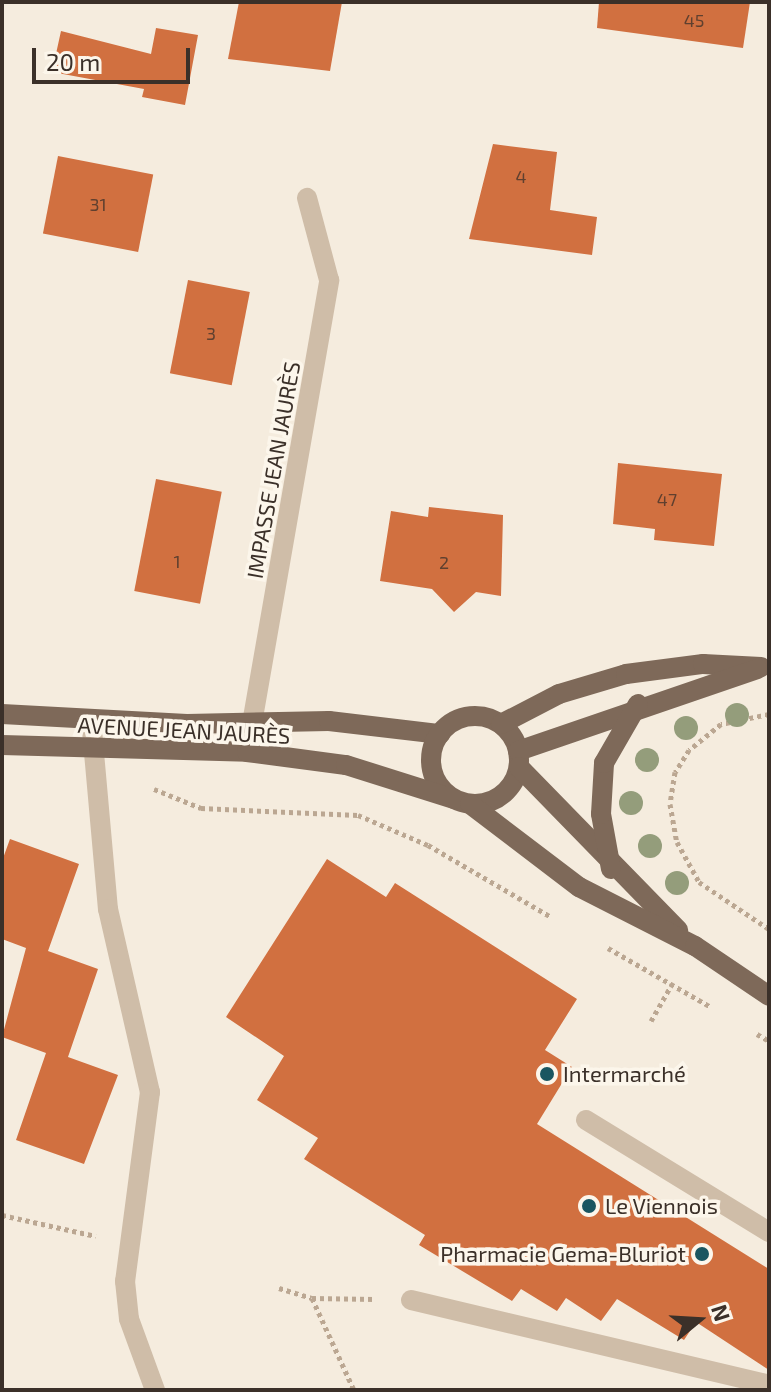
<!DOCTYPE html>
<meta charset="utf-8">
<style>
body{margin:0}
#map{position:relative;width:771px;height:1392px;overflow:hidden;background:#f5ecde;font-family:"Exo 2",sans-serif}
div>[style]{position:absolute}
.building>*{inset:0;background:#d17040;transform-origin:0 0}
.path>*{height:5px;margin-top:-2.5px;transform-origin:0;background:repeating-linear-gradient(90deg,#bba792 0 4px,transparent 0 8px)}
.minor>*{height:20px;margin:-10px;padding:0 10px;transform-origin:10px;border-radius:10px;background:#cfbda8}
.major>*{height:20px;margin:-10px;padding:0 10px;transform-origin:10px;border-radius:10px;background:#7e6959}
.major>.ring{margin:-10px;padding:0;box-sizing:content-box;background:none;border:20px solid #7e6959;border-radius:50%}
.trees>*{width:24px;height:24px;margin:-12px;border-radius:50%;background:#949d7b}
.dots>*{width:22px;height:22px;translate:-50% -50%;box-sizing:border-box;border:4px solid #fcf6eb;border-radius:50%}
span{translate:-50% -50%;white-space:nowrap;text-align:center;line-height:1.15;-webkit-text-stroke:7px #fcf6eb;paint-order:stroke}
.number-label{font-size:18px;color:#60402f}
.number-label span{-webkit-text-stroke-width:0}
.street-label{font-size:22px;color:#3b3029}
.poi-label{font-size:22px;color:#3b3029}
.left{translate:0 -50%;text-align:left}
.right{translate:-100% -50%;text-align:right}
.frame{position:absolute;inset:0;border:4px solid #3b3029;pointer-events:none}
.north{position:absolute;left:659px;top:1280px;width:80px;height:80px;-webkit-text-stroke:6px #fcf6eb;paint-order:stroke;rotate:72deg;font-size:22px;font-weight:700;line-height:32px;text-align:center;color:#3b3029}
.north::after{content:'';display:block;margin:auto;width:28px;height:36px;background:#3b3029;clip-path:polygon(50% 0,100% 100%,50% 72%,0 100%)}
.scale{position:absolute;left:32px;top:48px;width:158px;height:36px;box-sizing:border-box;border:4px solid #3b3029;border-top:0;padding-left:10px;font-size:24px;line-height:28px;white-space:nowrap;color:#3b3029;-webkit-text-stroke:6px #fcf6eb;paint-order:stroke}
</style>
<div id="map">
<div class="building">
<i style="clip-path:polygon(239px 2px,342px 2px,330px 71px,228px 59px)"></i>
<i style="clip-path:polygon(599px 2px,750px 2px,743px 48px,597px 28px)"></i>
<i style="clip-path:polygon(156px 28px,198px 35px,185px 105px,142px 97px,144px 89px,52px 72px,61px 31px,151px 54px)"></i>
<i style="clip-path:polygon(493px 144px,557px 152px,550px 210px,597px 217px,592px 255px,469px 239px)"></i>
<i style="left:58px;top:156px;width:97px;height:79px;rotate:11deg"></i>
<i style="left:188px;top:280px;width:63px;height:95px;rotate:11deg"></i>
<i style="clip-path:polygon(618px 463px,722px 474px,714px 546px,654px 540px,655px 529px,613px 524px)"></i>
<i style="left:156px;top:479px;width:67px;height:114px;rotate:11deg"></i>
<i style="clip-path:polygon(429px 507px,503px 515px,501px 596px,476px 592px,454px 612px,432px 589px,380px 581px,391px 511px,428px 517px)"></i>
<i style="clip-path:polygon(10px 839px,79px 864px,48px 951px,98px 969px,68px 1057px,118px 1075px,84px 1164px,16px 1140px,46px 1053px,2px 1037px,26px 948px,2px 939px,2px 861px)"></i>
<i style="clip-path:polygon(327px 859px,386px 897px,395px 883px,577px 999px,545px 1050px,572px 1067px,537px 1124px,769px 1269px,769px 1370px,696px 1322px,684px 1340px,617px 1299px,601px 1321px,566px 1298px,557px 1311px,521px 1289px,512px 1301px,419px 1245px,425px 1235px,304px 1159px,318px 1138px,257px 1100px,284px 1056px,226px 1017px)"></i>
</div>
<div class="path">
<i style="left:769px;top:714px;width:49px;rotate:168.2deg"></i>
<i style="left:721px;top:724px;width:41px;rotate:140.9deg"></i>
<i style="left:689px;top:750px;width:26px;rotate:122deg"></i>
<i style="left:675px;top:772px;width:32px;rotate:99deg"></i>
<i style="left:670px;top:804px;width:39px;rotate:80deg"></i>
<i style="left:677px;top:842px;width:46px;rotate:61.2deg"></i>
<i style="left:699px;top:882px;width:84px;rotate:33.9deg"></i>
<i style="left:154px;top:789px;width:51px;rotate:22deg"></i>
<i style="left:201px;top:808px;width:157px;rotate:2.6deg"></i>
<i style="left:358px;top:815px;width:76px;rotate:23.2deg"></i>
<i style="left:428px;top:845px;width:143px;rotate:30.3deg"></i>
<i style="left:608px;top:948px;width:119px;rotate:29.8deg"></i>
<i style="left:651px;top:1021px;width:43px;rotate:-60.4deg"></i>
<i style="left:757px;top:1034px;width:14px;rotate:30deg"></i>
<i style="left:2px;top:1215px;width:96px;rotate:12.6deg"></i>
<i style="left:279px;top:1288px;width:34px;rotate:17deg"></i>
<i style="left:312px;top:1298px;width:101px;rotate:65.5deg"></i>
<i style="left:312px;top:1298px;width:63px;rotate:0.9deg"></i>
</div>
<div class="minor">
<i style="left:91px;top:719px;width:191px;rotate:84.9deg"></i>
<i style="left:108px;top:909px;width:188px;rotate:77.1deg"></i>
<i style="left:150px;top:1092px;width:191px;rotate:97.5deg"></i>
<i style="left:125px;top:1281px;width:38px;rotate:84deg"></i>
<i style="left:129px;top:1319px;width:76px;rotate:69.9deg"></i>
<i style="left:247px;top:752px;width:479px;rotate:-80.1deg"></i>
<i style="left:329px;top:280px;width:85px;rotate:-105deg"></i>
<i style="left:586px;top:1120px;width:215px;rotate:31.5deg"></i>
<i style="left:411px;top:1300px;width:364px;rotate:13.3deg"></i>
</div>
<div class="major">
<i style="left:2px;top:714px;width:185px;rotate:3.1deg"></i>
<i style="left:187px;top:724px;width:142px;rotate:-1.2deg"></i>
<i style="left:329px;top:721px;width:112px;rotate:6.7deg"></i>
<i class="ring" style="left:431px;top:716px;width:68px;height:68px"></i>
<i style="left:501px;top:724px;width:65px;rotate:-27.3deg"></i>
<i style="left:559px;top:694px;width:70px;rotate:-16.6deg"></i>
<i style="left:626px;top:674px;width:78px;rotate:-7.4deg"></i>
<i style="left:703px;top:664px;width:58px;rotate:3deg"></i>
<i style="left:2px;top:745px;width:245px;rotate:1.6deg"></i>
<i style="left:247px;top:752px;width:100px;rotate:7.5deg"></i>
<i style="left:346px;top:765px;width:113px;rotate:17.5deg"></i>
<i style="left:518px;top:751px;width:253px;rotate:-18.9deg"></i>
<i style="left:519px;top:767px;width:228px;rotate:45.7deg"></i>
<i style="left:470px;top:804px;width:137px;rotate:37.3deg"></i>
<i style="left:579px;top:887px;width:130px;rotate:27deg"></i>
<i style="left:695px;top:946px;width:89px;rotate:34deg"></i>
<i style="left:611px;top:869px;width:56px;rotate:-100.3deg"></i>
<i style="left:601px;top:814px;width:51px;rotate:-86.6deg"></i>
<i style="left:604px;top:763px;width:68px;rotate:-60deg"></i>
</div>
<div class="trees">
<i style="left:737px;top:715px"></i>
<i style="left:686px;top:728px"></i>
<i style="left:647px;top:760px"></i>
<i style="left:631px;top:803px"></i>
<i style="left:650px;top:846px"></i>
<i style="left:677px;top:883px"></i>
</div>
<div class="dots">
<i style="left:547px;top:1074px;background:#1a5661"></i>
<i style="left:589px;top:1206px;background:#1a5661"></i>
<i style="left:702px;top:1254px;background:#1a5661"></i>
</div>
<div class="number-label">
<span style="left:694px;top:20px">45</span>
<span style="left:521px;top:176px">4</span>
<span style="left:98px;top:204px">31</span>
<span style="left:211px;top:333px">3</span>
<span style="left:667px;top:499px">47</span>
<span style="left:177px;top:561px">1</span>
<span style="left:444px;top:562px">2</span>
</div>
<div class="street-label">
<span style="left:273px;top:470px;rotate:-80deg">IMPASSE JEAN JAURÈS</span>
<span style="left:184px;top:730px;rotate:3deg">AVENUE JEAN JAURÈS</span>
</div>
<div class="poi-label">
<span class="left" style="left:563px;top:1074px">Intermarché</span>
<span class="left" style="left:605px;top:1206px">Le Viennois</span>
<span class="right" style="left:686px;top:1254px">Pharmacie Gema-Bluriot</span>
</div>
<div class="frame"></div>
<div class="north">N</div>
<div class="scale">20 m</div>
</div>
